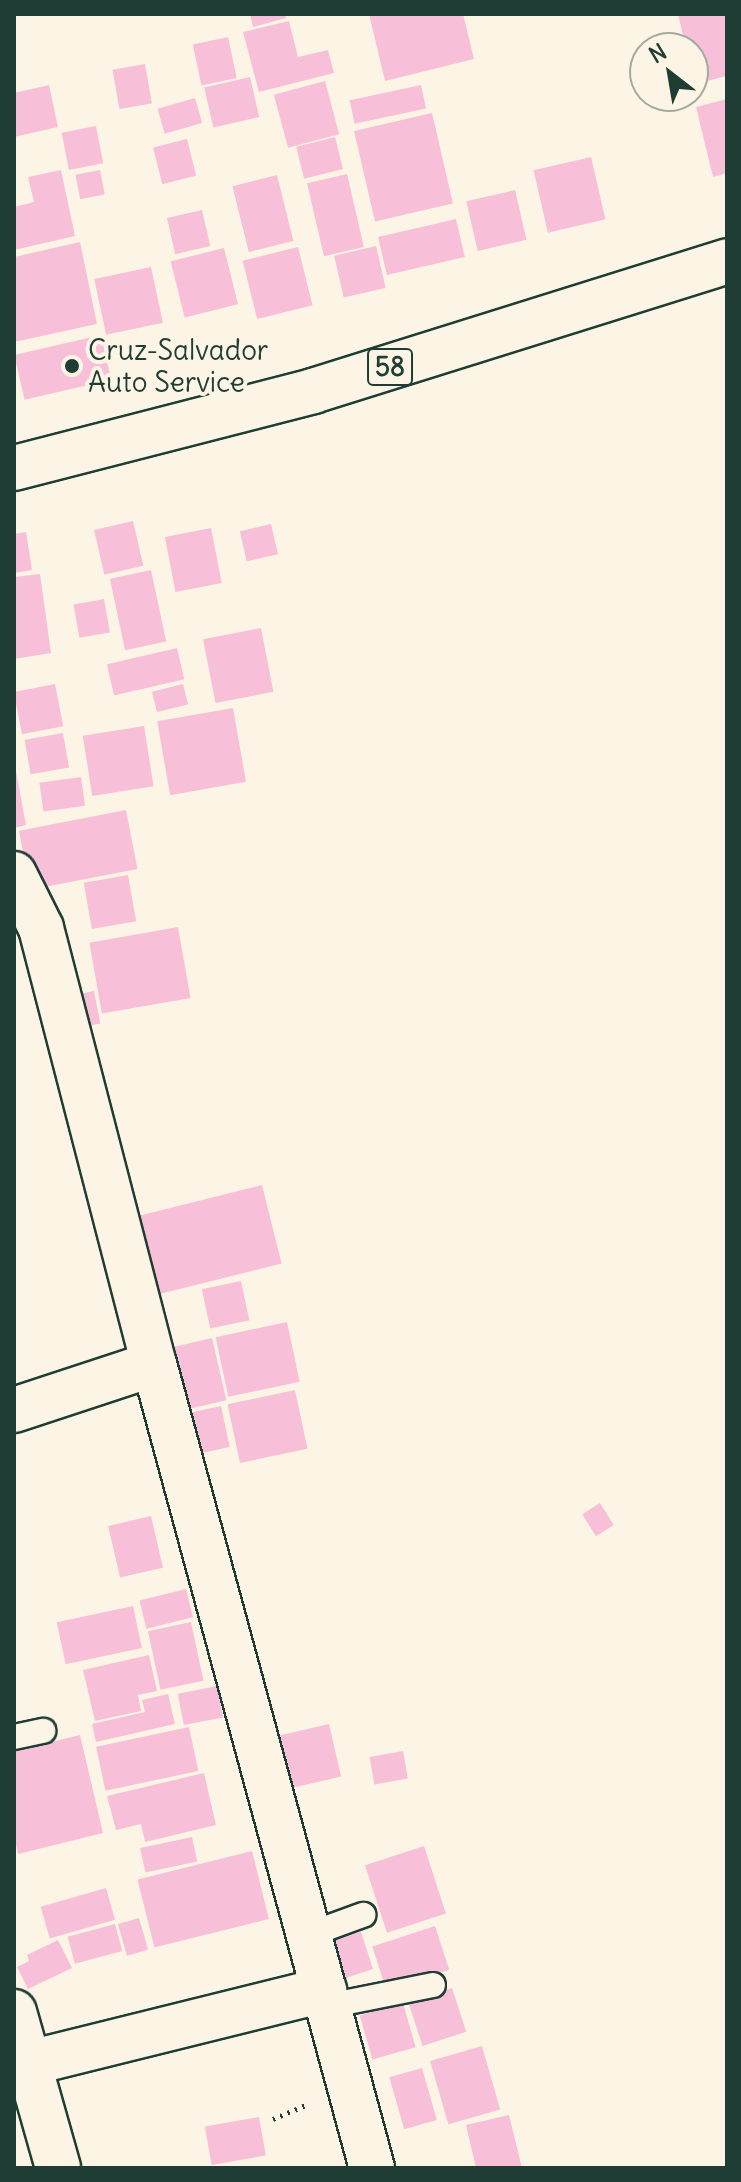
<!DOCTYPE html>
<style>
body{margin:0}
#map{position:relative;width:741px;height:2182px;overflow:hidden;background:#fcf5e5;font-family:Delius,sans-serif}
div>[style]{position:absolute}
.building>*{inset:0;background:#f8c0d8;transform-origin:0 0}
.path>*{height:5px;margin-top:-2.5px;transform-origin:0;background:repeating-linear-gradient(90deg,#1f3d34 0 2px,transparent 0 8px)}
.roads{filter:drop-shadow(2px 0 #1f3d34) drop-shadow(-2px 0 #1f3d34) drop-shadow(0 2px #1f3d34) drop-shadow(0 -2px #1f3d34)}
.lane>*{height:24px;margin:-12px;padding:0 12px;transform-origin:12px;border-radius:12px;background:#fcf5e5}
.street>*{height:44px;margin:-22px;padding:0 22px;transform-origin:22px;border-radius:22px;background:#fcf5e5}
.highway>*{height:44px;margin:-22px;padding:0 22px;transform-origin:22px;border-radius:22px;background:#fcf5e5}
.dots>*{width:22px;height:22px;translate:-50% -50%;box-sizing:border-box;border:4px solid #fcf5e5;border-radius:50%}
span{translate:-50% -50%;white-space:nowrap;text-align:center;line-height:1.15;-webkit-text-stroke:8px #fcf5e5;paint-order:stroke}
.shield-label span{padding:2px 6px;background:#fcf5e5;border:2px solid;border-radius:6px;-webkit-text-stroke-width:0}
.shield-label{font-size:26px;color:#1f3d34;font-weight:700}
.poi-label{font-size:28px;color:#1f3d34}
.left{translate:0 -50%;text-align:left}
.frame{position:absolute;inset:0;border:16px solid #1f3d34;pointer-events:none}
.north{position:absolute;left:629px;top:32px;width:80px;height:80px;box-sizing:border-box;background:#fcf5e5;border:2px solid #a4ab9e;border-radius:50%;rotate:329deg;font-size:22px;font-weight:700;line-height:32px;text-align:center;color:#1f3d34}
.north::after{content:'';display:block;margin:auto;width:28px;height:36px;background:#1f3d34;clip-path:polygon(50% 0,100% 100%,50% 72%,0 100%)}
</style>
<div id="map">
<div class="building">
<i style="clip-path:polygon(250px 14px,285px 14px,286px 18px,253px 27px)"></i>
<i style="clip-path:polygon(369px 14px,463px 14px,474px 59px,385px 81px)"></i>
<i style="clip-path:polygon(678px 14px,727px 14px,727px 76px,695px 84px,693px 48px,686px 48px)"></i>
<i style="clip-path:polygon(289px 21px,298px 57px,328px 50px,334px 73px,259px 92px,243px 32px)"></i>
<i style="left:228px;top:37px;width:42px;height:36px;rotate:78deg"></i>
<i style="left:145px;top:64px;width:40px;height:33px;rotate:80deg"></i>
<i style="left:250px;top:77px;width:41px;height:47px;rotate:77deg"></i>
<i style="left:325px;top:81px;width:55px;height:53px;rotate:75deg"></i>
<i style="clip-path:polygon(49px 85px,58px 127px,14px 137px,14px 93px)"></i>
<i style="left:421px;top:85px;width:24px;height:73px;rotate:78deg"></i>
<i style="left:195px;top:98px;width:26px;height:39px;rotate:74deg"></i>
<i style="clip-path:polygon(727px 99px,727px 173px,713px 177px,696px 107px)"></i>
<i style="left:432px;top:113px;width:93px;height:80px;rotate:77deg"></i>
<i style="left:96px;top:126px;width:38px;height:35px;rotate:79deg"></i>
<i style="left:335px;top:137px;width:33px;height:40px;rotate:76deg"></i>
<i style="left:187px;top:139px;width:38px;height:35px;rotate:76deg"></i>
<i style="left:591px;top:157px;width:64px;height:59px;rotate:77deg"></i>
<i style="clip-path:polygon(61px 170px,75px 236px,14px 250px,14px 207px,34px 202px,28px 177px)"></i>
<i style="left:100px;top:170px;width:25px;height:25px;rotate:79deg"></i>
<i style="left:347px;top:174px;width:75px;height:41px;rotate:77deg"></i>
<i style="left:277px;top:175px;width:68px;height:46px;rotate:76deg"></i>
<i style="left:515px;top:190px;width:51px;height:50px;rotate:77deg"></i>
<i style="left:202px;top:210px;width:37px;height:36px;rotate:77deg"></i>
<i style="left:456px;top:219px;width:39px;height:80px;rotate:77deg"></i>
<i style="clip-path:polygon(80px 242px,97px 324px,14px 342px,14px 257px)"></i>
<i style="left:376px;top:246px;width:43px;height:43px;rotate:77deg"></i>
<i style="left:298px;top:247px;width:60px;height:57px;rotate:76deg"></i>
<i style="left:224px;top:248px;width:58px;height:55px;rotate:76deg"></i>
<i style="left:151px;top:267px;width:57px;height:58px;rotate:78deg"></i>
<i style="left:101px;top:335px;width:46px;height:89px;rotate:77deg"></i>
<i style="left:133px;top:521px;width:46px;height:40px;rotate:77deg"></i>
<i style="left:271px;top:524px;width:31px;height:32px;rotate:77deg"></i>
<i style="left:211px;top:528px;width:56px;height:47px;rotate:79deg"></i>
<i style="clip-path:polygon(26px 532px,32px 570px,14px 573px,14px 534px)"></i>
<i style="left:151px;top:570px;width:73px;height:42px;rotate:78deg"></i>
<i style="clip-path:polygon(40px 574px,51px 653px,14px 659px,14px 577px)"></i>
<i style="left:104px;top:599px;width:34px;height:31px;rotate:80deg"></i>
<i style="left:261px;top:628px;width:65px;height:59px;rotate:79deg"></i>
<i style="left:177px;top:648px;width:32px;height:72px;rotate:77deg"></i>
<i style="left:55px;top:684px;width:43px;height:42px;rotate:79deg"></i>
<i style="left:183px;top:684px;width:21px;height:32px;rotate:76deg"></i>
<i style="left:233px;top:708px;width:75px;height:77px;rotate:80deg"></i>
<i style="left:144px;top:726px;width:61px;height:62px;rotate:81deg"></i>
<i style="left:63px;top:733px;width:35px;height:39px;rotate:80deg"></i>
<i style="clip-path:polygon(14px 760px,26px 825px,14px 828px)"></i>
<i style="left:81px;top:777px;width:29px;height:42px;rotate:82deg"></i>
<i style="left:126px;top:810px;width:60px;height:109px;rotate:79deg"></i>
<i style="left:128px;top:875px;width:47px;height:45px;rotate:80deg"></i>
<i style="left:178px;top:927px;width:72px;height:90px;rotate:80deg"></i>
<i style="left:94px;top:991px;width:33px;height:26px;rotate:79deg"></i>
<i style="left:262px;top:1185px;width:81px;height:132px;rotate:76deg"></i>
<i style="left:241px;top:1281px;width:40px;height:40px;rotate:78deg"></i>
<i style="left:287px;top:1322px;width:61px;height:73px;rotate:78deg"></i>
<i style="left:212px;top:1338px;width:64px;height:51px;rotate:77deg"></i>
<i style="left:295px;top:1390px;width:60px;height:69px;rotate:78deg"></i>
<i style="left:221px;top:1406px;width:42px;height:38px;rotate:78deg"></i>
<i style="left:600px;top:1503px;width:26px;height:21px;rotate:58deg"></i>
<i style="left:151px;top:1516px;width:53px;height:44px;rotate:77deg"></i>
<i style="left:186px;top:1589px;width:29px;height:48px;rotate:76deg"></i>
<i style="left:133px;top:1606px;width:43px;height:78px;rotate:78deg"></i>
<i style="left:191px;top:1622px;width:60px;height:44px;rotate:78deg"></i>
<i style="clip-path:polygon(149px 1655px,157px 1691px,138px 1695px,141px 1711px,95px 1721px,83px 1670px)"></i>
<i style="left:217px;top:1686px;width:32px;height:40px;rotate:79deg"></i>
<i style="clip-path:polygon(168px 1694px,175px 1724px,96px 1742px,92px 1724px,145px 1712px,142px 1700px)"></i>
<i style="left:329px;top:1724px;width:54px;height:51px;rotate:77deg"></i>
<i style="left:189px;top:1727px;width:45px;height:95px;rotate:78deg"></i>
<i style="clip-path:polygon(80px 1735px,103px 1833px,18px 1854px,14px 1835px,14px 1751px)"></i>
<i style="left:403px;top:1751px;width:28px;height:34px;rotate:80deg"></i>
<i style="clip-path:polygon(204px 1773px,216px 1825px,145px 1842px,141px 1824px,116px 1830px,107px 1796px)"></i>
<i style="left:192px;top:1837px;width:25px;height:53px;rotate:78deg"></i>
<i style="left:424px;top:1846px;width:71px;height:62px;rotate:72deg"></i>
<i style="left:252px;top:1851px;width:70px;height:118px;rotate:76deg"></i>
<i style="left:106px;top:1888px;width:33px;height:68px;rotate:74deg"></i>
<i style="left:139px;top:1918px;width:33px;height:22px;rotate:74deg"></i>
<i style="left:115px;top:1924px;width:28px;height:49px;rotate:75deg"></i>
<i style="left:435px;top:1926px;width:46px;height:66px;rotate:72deg"></i>
<i style="left:361px;top:1932px;width:39px;height:33px;rotate:72deg"></i>
<i style="clip-path:polygon(58px 1940px,72px 1968px,28px 1989px,17px 1967px,29px 1961px,27px 1955px)"></i>
<i style="left:452px;top:1988px;width:46px;height:46px;rotate:72deg"></i>
<i style="left:403px;top:2003px;width:46px;height:45px;rotate:74deg"></i>
<i style="left:482px;top:2046px;width:66px;height:54px;rotate:74deg"></i>
<i style="left:422px;top:2068px;width:54px;height:34px;rotate:74deg"></i>
<i style="clip-path:polygon(509px 2115px,522px 2168px,476px 2168px,466px 2125px)"></i>
<i style="left:259px;top:2117px;width:39px;height:55px;rotate:80deg"></i>
</div>
<div class="path">
<i style="left:273px;top:2119px;width:38px;rotate:-23deg"></i>
</div>
<div class="roads">
<div class="lane">
<i style="left:14px;top:1737px;width:30px;rotate:-12deg"></i>
<i style="left:308px;top:1935px;width:59px;rotate:-20deg"></i>
<i style="left:328px;top:2006px;width:107px;rotate:-11.3deg"></i>
</div>
<div class="street">
<i style="left:14px;top:874px;width:60px;rotate:63.4deg"></i>
<i style="left:41px;top:928px;width:450px;rotate:75.5deg"></i>
<i style="left:154px;top:1364px;width:833px;rotate:74.83deg"></i>
<i style="left:14px;top:1410px;width:147px;rotate:-18.2deg"></i>
<i style="left:14px;top:2012px;width:162px;rotate:74.2deg"></i>
<i style="left:29px;top:2063px;width:304px;rotate:-13.9deg"></i>
</div>
<div class="highway">
<i style="left:14px;top:468px;width:309px;rotate:-14.4deg"></i>
<i style="left:313px;top:391px;width:434px;rotate:-17.4deg"></i>
</div>
</div>
<div class="dots">
<i style="left:72px;top:366px;background:#1f3d34"></i>
</div>
<div class="shield-label">
<span style="left:390px;top:367px">58</span>
</div>
<div class="poi-label">
<span class="left" style="left:88px;top:366px">Cruz-Salvador<br>Auto Service</span>
</div>
<div class="frame"></div>
<div class="north">N</div>
</div>
